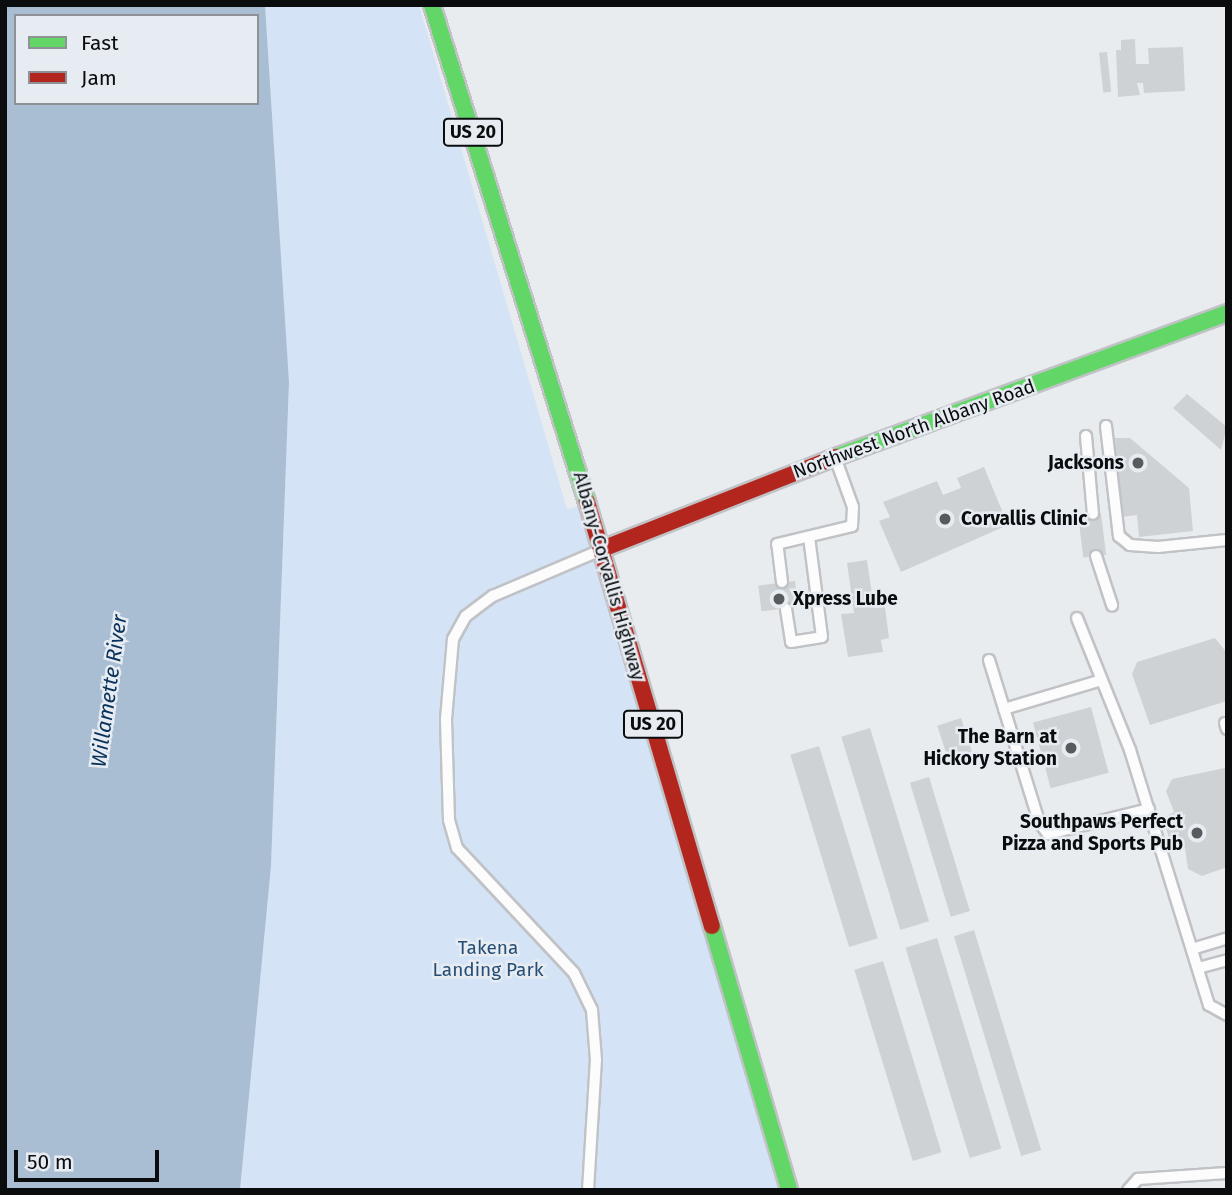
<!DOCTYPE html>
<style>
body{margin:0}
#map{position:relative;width:1232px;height:1195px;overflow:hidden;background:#e9ecef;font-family:"Fira Sans",sans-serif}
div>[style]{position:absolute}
.green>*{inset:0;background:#d4e4f6}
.water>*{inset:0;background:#a9bdd3}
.building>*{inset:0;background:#cfd2d4;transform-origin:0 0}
.roads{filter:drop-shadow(2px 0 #c0c2c5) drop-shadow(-2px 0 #c0c2c5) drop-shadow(0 2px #c0c2c5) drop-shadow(0 -2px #c0c2c5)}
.lane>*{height:10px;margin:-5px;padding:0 5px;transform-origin:5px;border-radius:5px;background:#fcfcfd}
.fast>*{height:16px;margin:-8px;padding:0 8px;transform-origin:8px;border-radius:8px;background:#63d668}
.jam>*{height:16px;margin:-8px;padding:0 8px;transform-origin:8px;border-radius:8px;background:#b3261e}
.dots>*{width:19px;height:19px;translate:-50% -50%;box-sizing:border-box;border:4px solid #e6ecf2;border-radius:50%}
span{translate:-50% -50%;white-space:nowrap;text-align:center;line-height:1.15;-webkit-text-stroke:5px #e6ecf2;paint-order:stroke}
.shield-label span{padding:2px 5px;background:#e6ecf2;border:2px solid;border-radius:5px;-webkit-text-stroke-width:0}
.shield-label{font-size:18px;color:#0a0c0e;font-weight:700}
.street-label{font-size:19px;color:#0a0c0e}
.poi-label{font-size:19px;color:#0a0c0e;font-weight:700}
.right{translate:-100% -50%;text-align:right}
.left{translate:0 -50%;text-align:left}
.park-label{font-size:19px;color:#254d75}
.water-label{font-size:21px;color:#083259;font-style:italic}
.frame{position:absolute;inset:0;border:7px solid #0a0c0e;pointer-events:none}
.legend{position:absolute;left:14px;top:14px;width:245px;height:91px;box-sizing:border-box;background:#e6ecf2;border:2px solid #8e9297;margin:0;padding:9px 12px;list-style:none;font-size:21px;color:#0a0c0e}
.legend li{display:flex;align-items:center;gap:14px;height:35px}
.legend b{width:35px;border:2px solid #8e9297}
.scale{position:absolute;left:14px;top:1150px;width:145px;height:32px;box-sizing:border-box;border:4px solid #0a0c0e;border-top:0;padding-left:9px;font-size:21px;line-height:24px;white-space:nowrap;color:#0a0c0e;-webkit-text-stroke:5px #e6ecf2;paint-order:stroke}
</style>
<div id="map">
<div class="green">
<i style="clip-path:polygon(265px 5px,419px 5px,567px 509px,589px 504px,789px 1190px,240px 1190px,271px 866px,289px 382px)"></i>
</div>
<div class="water">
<i style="clip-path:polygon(evenodd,5px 5px,265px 5px,289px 382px,271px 866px,240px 1190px,5px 1190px,5px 5px,16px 16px,257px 16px,257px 103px,16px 103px,16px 16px)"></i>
</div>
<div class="building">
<i style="clip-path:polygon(1135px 39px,1136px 64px,1149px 64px,1148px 48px,1183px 47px,1185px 91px,1144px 93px,1143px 83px,1137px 83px,1140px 95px,1118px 97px,1116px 50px,1121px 50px,1121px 40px)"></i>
<i style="left:1107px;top:52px;width:40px;height:8px;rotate:84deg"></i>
<i style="clip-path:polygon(1187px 394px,1227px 427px,1221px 450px,1173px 408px)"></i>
<i style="clip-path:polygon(1115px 438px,1130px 438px,1189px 488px,1193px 531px,1139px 537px,1137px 515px,1122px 517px)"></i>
<i style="clip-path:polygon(984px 467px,1008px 525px,901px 572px,879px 521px,890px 517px,883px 502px,937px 481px,943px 495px,961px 488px,957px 478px)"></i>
<i style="left:1101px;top:513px;width:42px;height:23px;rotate:83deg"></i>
<i style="clip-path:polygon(867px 560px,874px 608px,885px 607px,889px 638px,881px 640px,883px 652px,848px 657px,841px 614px,854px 613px,847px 563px)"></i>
<i style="left:795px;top:581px;width:26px;height:37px;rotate:83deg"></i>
<i style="clip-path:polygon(1215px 638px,1227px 653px,1227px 701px,1150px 725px,1132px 674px,1137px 662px)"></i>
<i style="left:1091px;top:707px;width:68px;height:60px;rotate:75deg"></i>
<i style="left:961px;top:718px;width:36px;height:25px;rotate:72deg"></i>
<i style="left:870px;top:728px;width:202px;height:30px;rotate:73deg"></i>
<i style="left:819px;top:746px;width:201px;height:30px;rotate:73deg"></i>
<i style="clip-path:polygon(1225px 768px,1227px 867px,1202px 876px,1188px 869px,1185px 848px,1172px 848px,1163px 818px,1174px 812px,1166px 791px,1172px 779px)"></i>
<i style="left:929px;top:777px;width:140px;height:20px;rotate:73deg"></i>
<i style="left:974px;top:930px;width:230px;height:21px;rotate:73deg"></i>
<i style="left:937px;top:938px;width:220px;height:33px;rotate:73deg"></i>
<i style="left:883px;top:961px;width:200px;height:30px;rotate:73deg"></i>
</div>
<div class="roads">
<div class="lane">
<i style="left:1106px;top:426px;width:111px;rotate:83.3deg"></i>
<i style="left:1119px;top:536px;width:14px;rotate:39deg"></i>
<i style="left:1130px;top:545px;width:28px;rotate:4deg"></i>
<i style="left:1158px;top:547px;width:69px;rotate:-5.8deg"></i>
<i style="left:1086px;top:436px;width:78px;rotate:84.9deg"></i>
<i style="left:1096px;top:556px;width:52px;rotate:71.9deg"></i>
<i style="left:782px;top:582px;width:38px;rotate:-97deg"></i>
<i style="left:777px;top:544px;width:77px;rotate:-13.5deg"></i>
<i style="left:852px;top:526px;width:19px;rotate:-87deg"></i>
<i style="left:853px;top:507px;width:50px;rotate:-109.9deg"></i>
<i style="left:786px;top:609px;width:33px;rotate:81deg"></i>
<i style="left:791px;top:642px;width:31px;rotate:-9deg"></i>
<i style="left:822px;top:637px;width:101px;rotate:-97.4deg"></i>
<i style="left:1077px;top:618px;width:142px;rotate:68.1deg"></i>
<i style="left:1130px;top:750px;width:267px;rotate:72.8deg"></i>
<i style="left:1209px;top:1005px;width:21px;rotate:29deg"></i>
<i style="left:989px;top:660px;width:170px;rotate:72.8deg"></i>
<i style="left:1039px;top:822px;width:15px;rotate:53deg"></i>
<i style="left:1048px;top:834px;width:104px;rotate:-13.9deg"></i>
<i style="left:1004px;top:709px;width:102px;rotate:-16.5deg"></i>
<i style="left:1225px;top:723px;width:6px;rotate:72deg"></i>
<i style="left:1192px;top:949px;width:37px;rotate:-17deg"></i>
<i style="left:1198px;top:968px;width:30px;rotate:-15deg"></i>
<i style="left:588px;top:1190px;width:130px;rotate:-86.5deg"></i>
<i style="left:596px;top:1060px;width:50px;rotate:-94.6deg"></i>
<i style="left:592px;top:1010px;width:41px;rotate:-115.9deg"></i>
<i style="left:574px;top:973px;width:171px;rotate:-133.1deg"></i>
<i style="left:457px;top:848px;width:29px;rotate:-106deg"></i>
<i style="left:449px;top:820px;width:101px;rotate:-91.7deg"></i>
<i style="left:446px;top:719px;width:80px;rotate:-85deg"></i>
<i style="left:453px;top:639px;width:26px;rotate:-61deg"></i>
<i style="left:466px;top:616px;width:34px;rotate:-37deg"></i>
<i style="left:493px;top:596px;width:112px;rotate:-23.1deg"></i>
<i style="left:1128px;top:1190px;width:15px;rotate:-48deg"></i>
<i style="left:1138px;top:1179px;width:89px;rotate:-3.9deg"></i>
</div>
<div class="fast">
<i style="left:432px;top:5px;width:521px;rotate:72.68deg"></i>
<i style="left:836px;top:457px;width:417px;rotate:-20.2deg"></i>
<i style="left:712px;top:926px;width:275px;rotate:73.7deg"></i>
</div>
<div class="jam">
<i style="left:587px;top:502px;width:442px;rotate:73.6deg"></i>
<i style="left:602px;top:549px;width:251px;rotate:-21.5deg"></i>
</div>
</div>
<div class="dots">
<i style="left:1138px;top:463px;background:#585a5d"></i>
<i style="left:945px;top:519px;background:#585a5d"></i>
<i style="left:779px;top:599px;background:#585a5d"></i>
<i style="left:1071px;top:748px;background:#585a5d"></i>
<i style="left:1197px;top:833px;background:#585a5d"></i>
</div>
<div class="shield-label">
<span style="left:473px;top:132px">US 20</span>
<span style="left:653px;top:724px">US 20</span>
</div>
<div class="street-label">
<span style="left:914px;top:429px;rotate:-20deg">Northwest North Albany Road</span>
<span style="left:609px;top:576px;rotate:74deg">Albany-Corvallis Highway</span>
</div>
<div class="poi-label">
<span class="right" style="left:1124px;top:463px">Jacksons</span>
<span class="left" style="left:961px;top:519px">Corvallis Clinic</span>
<span class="left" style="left:793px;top:599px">Xpress Lube</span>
<span class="right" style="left:1057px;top:748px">The Barn at<br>Hickory Station</span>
<span class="right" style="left:1183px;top:833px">Southpaws Perfect<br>Pizza and Sports Pub</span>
</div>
<div class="park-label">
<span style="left:488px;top:959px">Takena<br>Landing Park</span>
</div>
<div class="water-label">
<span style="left:109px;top:691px;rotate:-82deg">Willamette River</span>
</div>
<div class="frame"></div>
<ul class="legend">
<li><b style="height:9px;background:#63d668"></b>Fast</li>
<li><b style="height:9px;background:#b3261e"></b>Jam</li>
</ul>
<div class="scale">50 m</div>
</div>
